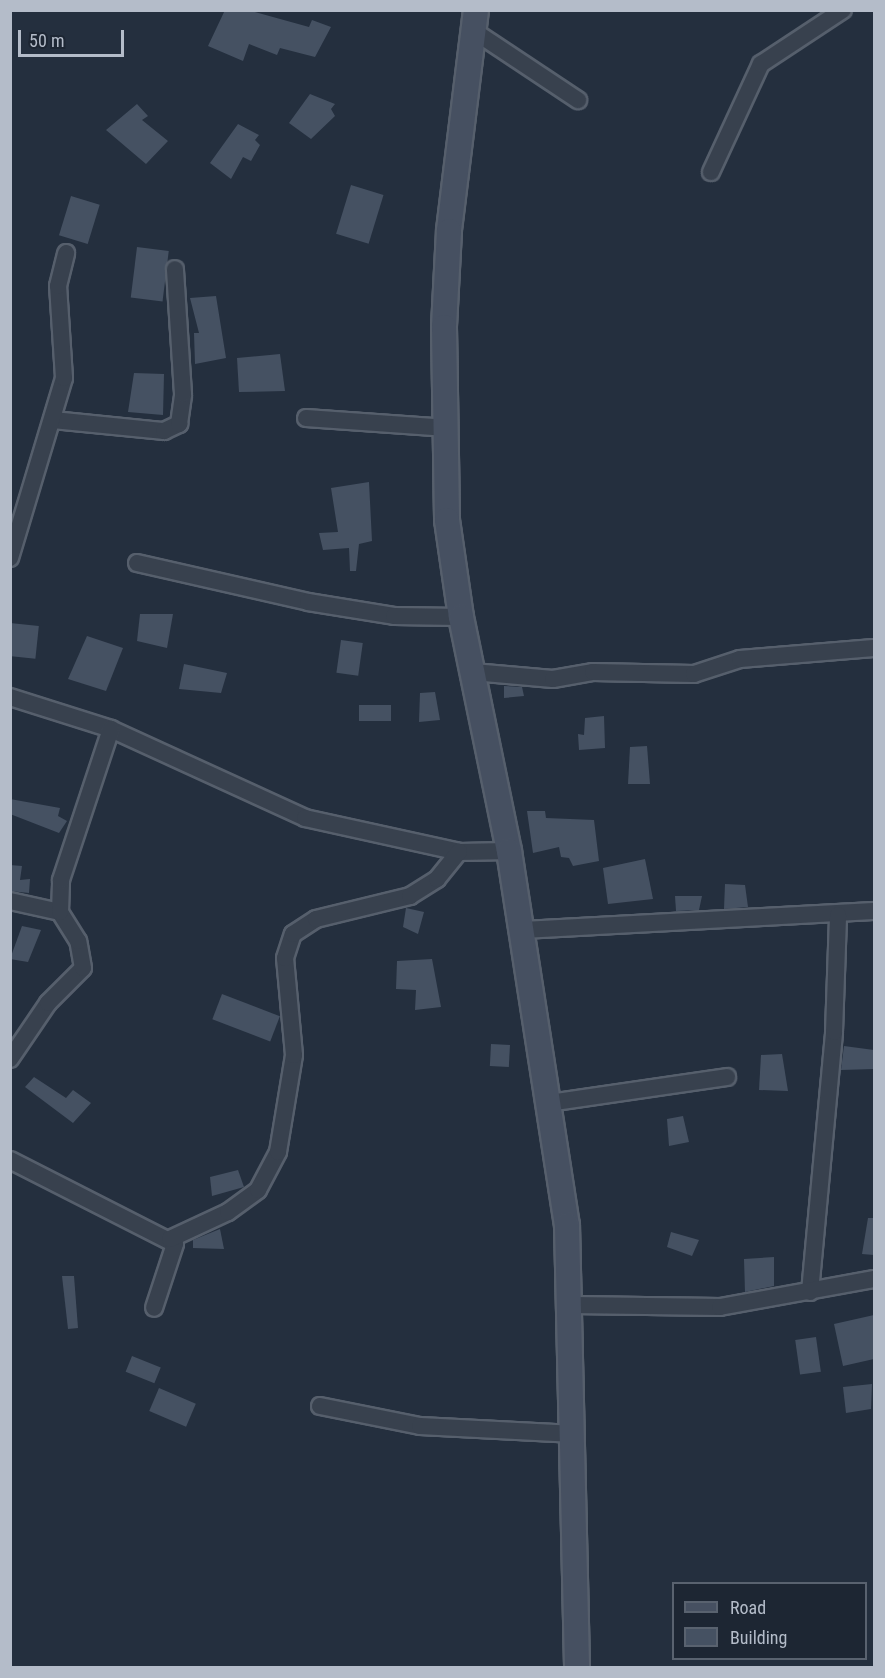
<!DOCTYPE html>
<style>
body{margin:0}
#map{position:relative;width:885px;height:1678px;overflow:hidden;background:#242f3e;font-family:"Roboto Condensed",sans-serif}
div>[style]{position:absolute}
.building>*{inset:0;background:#455162;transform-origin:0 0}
.roads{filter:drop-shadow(2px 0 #565f6c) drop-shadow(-2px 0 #565f6c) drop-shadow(0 2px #565f6c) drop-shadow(0 -2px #565f6c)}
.street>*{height:16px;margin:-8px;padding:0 8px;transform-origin:8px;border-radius:8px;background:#38414e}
.secondary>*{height:24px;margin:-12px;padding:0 12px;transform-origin:12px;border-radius:12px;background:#465061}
span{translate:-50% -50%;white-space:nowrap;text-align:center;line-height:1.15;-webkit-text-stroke:6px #1d2633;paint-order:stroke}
.frame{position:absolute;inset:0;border:12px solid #b4bcc9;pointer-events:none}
.legend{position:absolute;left:672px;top:1582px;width:195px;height:78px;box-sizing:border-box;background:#1d2633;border:2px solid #59626f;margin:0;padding:8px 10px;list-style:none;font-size:18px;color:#b4bcc9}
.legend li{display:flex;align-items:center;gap:12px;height:30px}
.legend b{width:30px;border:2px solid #59626f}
.scale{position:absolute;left:18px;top:30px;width:106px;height:27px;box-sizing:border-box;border:3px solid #b4bcc9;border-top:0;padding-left:8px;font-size:18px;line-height:21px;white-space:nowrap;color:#b4bcc9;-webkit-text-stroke:4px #1d2633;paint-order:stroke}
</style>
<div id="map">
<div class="building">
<i style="clip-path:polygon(225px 10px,248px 10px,309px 27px,312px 20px,331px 27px,315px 57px,280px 48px,277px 55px,249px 44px,243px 61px,208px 46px)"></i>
<i style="clip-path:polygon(310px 94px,335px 104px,331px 109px,335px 116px,311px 139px,289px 123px)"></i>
<i style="clip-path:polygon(137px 104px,148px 116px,142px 120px,168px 141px,146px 164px,106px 130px)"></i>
<i style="clip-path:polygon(238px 124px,259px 135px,255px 140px,260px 145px,251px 161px,243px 157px,231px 179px,210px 163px)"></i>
<i style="left:351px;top:185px;width:34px;height:51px;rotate:17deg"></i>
<i style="left:71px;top:196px;width:30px;height:41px;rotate:17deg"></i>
<i style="left:137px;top:247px;width:32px;height:51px;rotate:7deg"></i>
<i style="clip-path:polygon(216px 296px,226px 358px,195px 364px,194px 333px,199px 333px,190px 298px)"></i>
<i style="clip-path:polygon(280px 354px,285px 391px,239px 392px,237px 358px)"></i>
<i style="clip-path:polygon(134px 373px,164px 374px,163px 415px,128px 412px)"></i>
<i style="clip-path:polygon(369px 482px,372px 541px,359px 544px,356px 571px,350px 571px,349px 548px,323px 550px,319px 533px,338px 532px,331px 488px)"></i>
<i style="clip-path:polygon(140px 614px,173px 614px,167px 648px,137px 641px)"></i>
<i style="left:10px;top:623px;width:29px;height:33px;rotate:6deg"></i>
<i style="clip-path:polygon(87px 636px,123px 648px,106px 691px,68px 679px)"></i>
<i style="left:341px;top:640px;width:22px;height:33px;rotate:8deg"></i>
<i style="clip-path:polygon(184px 664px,227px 673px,221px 693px,179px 689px)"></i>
<i style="clip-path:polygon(504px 686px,522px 687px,524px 696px,504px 698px)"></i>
<i style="clip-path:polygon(435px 692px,440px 720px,419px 722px,420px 693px)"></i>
<i style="left:391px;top:705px;width:16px;height:32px;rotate:90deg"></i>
<i style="clip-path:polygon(604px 716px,605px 748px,579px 750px,578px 734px,584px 735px,585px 718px)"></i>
<i style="clip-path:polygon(647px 746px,650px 784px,628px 784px,630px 747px)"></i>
<i style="clip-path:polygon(10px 799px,60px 808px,58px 816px,67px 821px,59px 833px,10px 814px)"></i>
<i style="clip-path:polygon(527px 811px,545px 811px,546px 818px,594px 820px,599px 861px,573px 866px,569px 858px,561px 857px,559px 847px,533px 853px)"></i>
<i style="clip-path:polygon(645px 859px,653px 899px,608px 904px,603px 868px)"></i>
<i style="clip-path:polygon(10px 865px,22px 866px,20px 880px,30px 879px,29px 893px,10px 891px)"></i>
<i style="clip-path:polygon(725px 884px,745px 885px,748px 907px,724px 909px)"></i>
<i style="clip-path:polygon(675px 896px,702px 896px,699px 910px,676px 911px)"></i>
<i style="clip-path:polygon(406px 908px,424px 912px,418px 934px,403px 927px)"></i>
<i style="clip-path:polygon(22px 926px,41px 930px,28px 962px,10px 959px)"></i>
<i style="clip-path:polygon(432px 959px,441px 1007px,415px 1010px,416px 990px,396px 989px,397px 961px)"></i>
<i style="left:222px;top:994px;width:62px;height:27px;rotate:21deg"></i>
<i style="left:491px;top:1044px;width:19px;height:22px;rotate:3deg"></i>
<i style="clip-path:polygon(844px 1046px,874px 1050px,874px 1069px,841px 1070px)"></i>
<i style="clip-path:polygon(782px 1054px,788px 1091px,759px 1090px,761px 1055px)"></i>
<i style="clip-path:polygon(34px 1077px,66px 1098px,73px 1090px,91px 1103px,73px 1123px,25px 1087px)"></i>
<i style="clip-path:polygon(683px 1116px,689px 1142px,669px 1146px,667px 1119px)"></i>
<i style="clip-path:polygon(238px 1170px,244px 1187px,212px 1196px,210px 1177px)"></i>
<i style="clip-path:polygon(868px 1218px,874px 1218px,874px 1255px,862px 1254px)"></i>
<i style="clip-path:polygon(220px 1229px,224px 1249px,193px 1248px,193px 1240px)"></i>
<i style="clip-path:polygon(671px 1232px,699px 1240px,692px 1256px,667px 1247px)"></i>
<i style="clip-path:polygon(774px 1257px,774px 1286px,745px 1292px,744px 1259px)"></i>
<i style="clip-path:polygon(62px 1276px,74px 1276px,78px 1328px,68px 1329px)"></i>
<i style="clip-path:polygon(874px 1315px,874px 1359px,843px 1366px,834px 1324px)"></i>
<i style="left:816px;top:1337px;width:35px;height:21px;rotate:82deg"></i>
<i style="left:132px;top:1356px;width:31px;height:17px;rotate:22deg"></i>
<i style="clip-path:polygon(872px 1384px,871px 1409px,846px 1413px,843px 1387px)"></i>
<i style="left:159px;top:1388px;width:40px;height:25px;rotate:23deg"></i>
</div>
<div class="roads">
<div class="street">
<i style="left:474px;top:31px;width:125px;rotate:33.6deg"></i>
<i style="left:711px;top:172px;width:119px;rotate:-65.2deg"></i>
<i style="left:761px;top:64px;width:98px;rotate:-33.4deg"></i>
<i style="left:306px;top:418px;width:142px;rotate:4deg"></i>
<i style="left:53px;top:420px;width:112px;rotate:5.7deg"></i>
<i style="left:164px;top:431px;width:17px;rotate:-25deg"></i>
<i style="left:179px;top:424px;width:30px;rotate:-82deg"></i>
<i style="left:183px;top:394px;width:125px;rotate:-93.7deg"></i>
<i style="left:10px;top:558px;width:188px;rotate:-73.3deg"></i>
<i style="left:64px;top:378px;width:92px;rotate:-93.7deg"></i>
<i style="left:58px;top:286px;width:34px;rotate:-76deg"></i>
<i style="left:137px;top:563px;width:175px;rotate:12.8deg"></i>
<i style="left:308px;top:602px;width:87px;rotate:9.2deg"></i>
<i style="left:394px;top:616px;width:67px;rotate:0.9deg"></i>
<i style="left:473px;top:672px;width:80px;rotate:5deg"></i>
<i style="left:553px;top:679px;width:41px;rotate:-9.9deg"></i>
<i style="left:593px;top:672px;width:101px;rotate:1.1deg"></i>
<i style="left:694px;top:674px;width:48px;rotate:-18.1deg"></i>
<i style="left:740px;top:659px;width:134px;rotate:-4.7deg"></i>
<i style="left:10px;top:697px;width:106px;rotate:17.6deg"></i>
<i style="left:111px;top:729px;width:213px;rotate:24.6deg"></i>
<i style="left:305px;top:818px;width:158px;rotate:12.4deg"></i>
<i style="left:459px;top:852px;width:50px;rotate:-1.1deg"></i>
<i style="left:10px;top:901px;width:51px;rotate:12.4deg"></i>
<i style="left:522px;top:930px;width:353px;rotate:-3.1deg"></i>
<i style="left:10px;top:1059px;width:68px;rotate:-55.8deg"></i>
<i style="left:48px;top:1003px;width:49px;rotate:-45deg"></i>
<i style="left:83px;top:968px;width:27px;rotate:-100deg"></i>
<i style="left:78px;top:941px;width:34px;rotate:-122deg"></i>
<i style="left:60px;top:912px;width:32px;rotate:-88deg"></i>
<i style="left:61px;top:880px;width:159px;rotate:-71.7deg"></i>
<i style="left:549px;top:1103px;width:180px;rotate:-8.3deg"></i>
<i style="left:10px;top:1160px;width:185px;rotate:27deg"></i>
<i style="left:175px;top:1244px;width:67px;rotate:108.2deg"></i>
<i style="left:170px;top:1239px;width:64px;rotate:-25deg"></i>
<i style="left:228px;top:1212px;width:37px;rotate:-36deg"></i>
<i style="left:258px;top:1190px;width:43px;rotate:-62.2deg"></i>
<i style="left:278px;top:1152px;width:98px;rotate:-80.6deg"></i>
<i style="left:294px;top:1055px;width:97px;rotate:-95.3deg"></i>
<i style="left:285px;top:958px;width:25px;rotate:-72deg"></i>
<i style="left:293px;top:934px;width:27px;rotate:-33deg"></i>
<i style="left:316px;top:919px;width:97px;rotate:-13.7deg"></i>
<i style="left:410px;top:896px;width:32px;rotate:-32deg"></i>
<i style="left:437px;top:879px;width:35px;rotate:-51deg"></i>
<i style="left:810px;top:1292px;width:261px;rotate:-84.7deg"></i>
<i style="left:834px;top:1032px;width:117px;rotate:-88deg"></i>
<i style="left:572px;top:1305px;width:148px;rotate:0.8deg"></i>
<i style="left:720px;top:1307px;width:157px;rotate:-10.3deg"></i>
<i style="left:320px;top:1406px;width:102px;rotate:11.3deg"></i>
<i style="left:420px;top:1426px;width:155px;rotate:3deg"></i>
</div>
<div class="secondary">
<i style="left:476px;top:10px;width:223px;rotate:97deg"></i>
<i style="left:449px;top:231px;width:96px;rotate:93deg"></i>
<i style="left:444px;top:327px;width:193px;rotate:89.1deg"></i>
<i style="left:447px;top:520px;width:98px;rotate:81.8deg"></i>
<i style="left:461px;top:617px;width:239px;rotate:78.4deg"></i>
<i style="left:509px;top:851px;width:378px;rotate:81.2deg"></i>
<i style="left:567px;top:1225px;width:443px;rotate:88.7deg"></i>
</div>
</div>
<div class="frame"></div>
<ul class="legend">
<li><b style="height:8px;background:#465061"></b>Road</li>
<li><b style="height:16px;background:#455162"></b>Building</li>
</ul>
<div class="scale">50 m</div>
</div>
